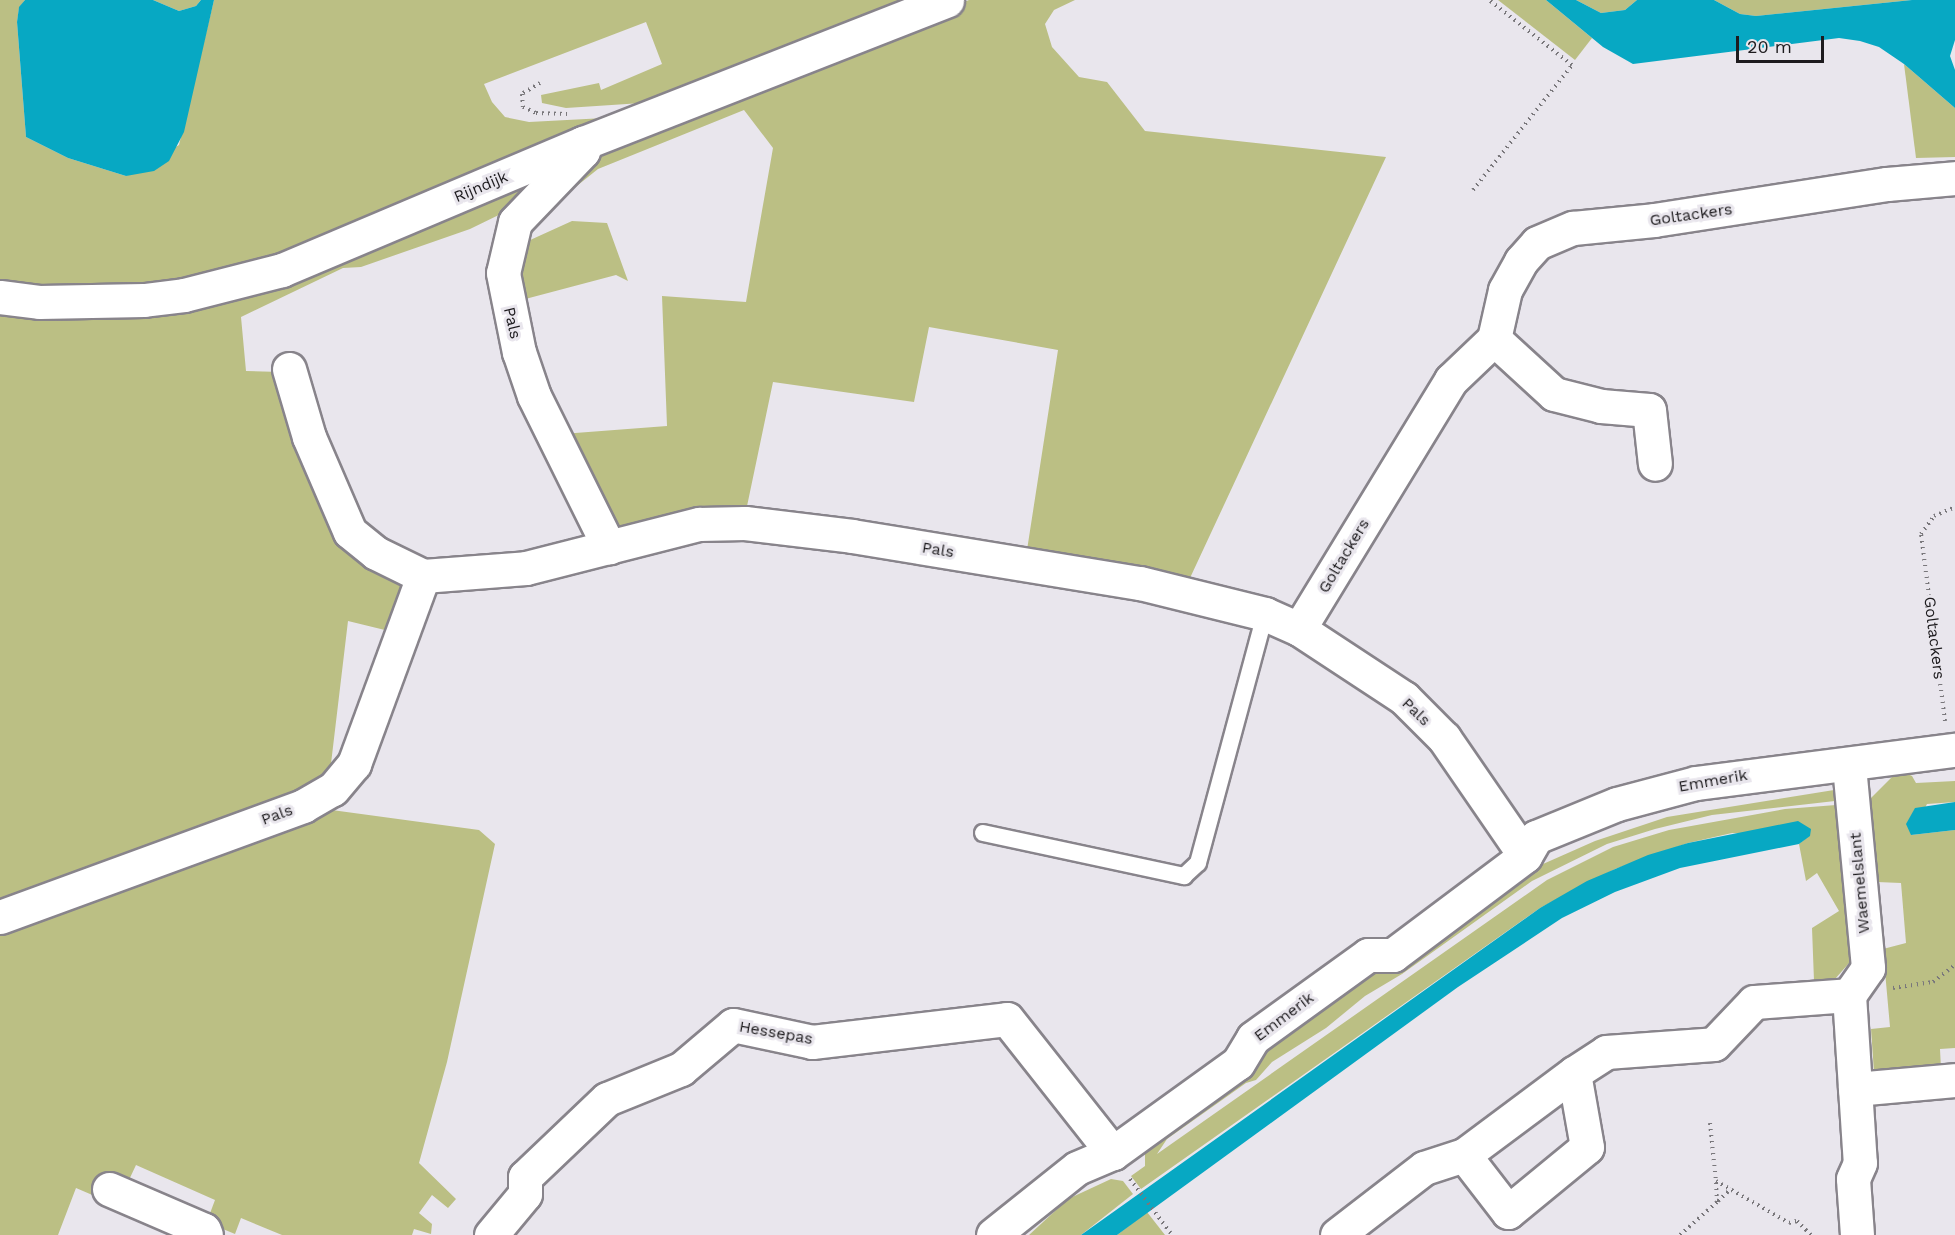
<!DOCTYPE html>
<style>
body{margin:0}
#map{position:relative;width:1955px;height:1235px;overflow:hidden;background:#e9e6ed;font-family:"Work Sans",sans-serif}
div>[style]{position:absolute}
.green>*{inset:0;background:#bbbf84}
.water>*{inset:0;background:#07a8c3}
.path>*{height:4px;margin-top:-2px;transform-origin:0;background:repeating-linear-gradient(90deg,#79777b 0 1.5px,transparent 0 6px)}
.roads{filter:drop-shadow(2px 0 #88848b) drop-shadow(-2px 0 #88848b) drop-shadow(0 2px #88848b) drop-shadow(0 -2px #88848b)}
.service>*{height:16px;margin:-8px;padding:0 8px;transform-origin:8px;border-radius:8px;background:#fff}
.minor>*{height:33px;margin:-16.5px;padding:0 16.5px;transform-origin:16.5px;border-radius:16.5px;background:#fff}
.tertiary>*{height:33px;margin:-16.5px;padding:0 16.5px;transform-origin:16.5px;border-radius:16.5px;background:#fff}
span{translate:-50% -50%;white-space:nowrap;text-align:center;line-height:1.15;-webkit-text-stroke:6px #e9e6ed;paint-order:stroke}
.street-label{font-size:16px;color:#1d1b1e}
.scale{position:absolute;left:1736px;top:36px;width:88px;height:27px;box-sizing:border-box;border:3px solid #1d1b1e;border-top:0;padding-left:8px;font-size:18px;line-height:21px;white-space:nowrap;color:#1d1b1e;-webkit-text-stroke:4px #e9e6ed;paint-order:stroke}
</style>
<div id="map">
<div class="green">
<i style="clip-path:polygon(0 0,25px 0,19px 8px,17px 22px,26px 137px,68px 158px,126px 176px,179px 145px,214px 0,925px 0,642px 103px,566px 108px,542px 103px,541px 95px,599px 83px,601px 90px,662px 64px,646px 22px,484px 84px,492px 102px,505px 117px,529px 122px,605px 118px,234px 273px,113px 290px,0 284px)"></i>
<i style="clip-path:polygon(153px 0,201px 0,196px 6px,179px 11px)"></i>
<i style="clip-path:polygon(969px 0,1075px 0,1054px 10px,1045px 24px,1052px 47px,1079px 77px,1107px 82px,1145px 131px,1386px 157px,1190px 578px,1027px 550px,1058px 350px,929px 327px,914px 402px,773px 382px,746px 511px,617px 531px,562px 434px,667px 426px,662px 296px,746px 302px,773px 148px,744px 110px,598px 169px,543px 213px,591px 154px)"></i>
<i style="clip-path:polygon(1498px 0,1546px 0,1592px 38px,1575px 60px)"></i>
<i style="clip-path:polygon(1576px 0,1637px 0,1625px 10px,1601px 13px)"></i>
<i style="clip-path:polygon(1714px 0,1912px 0,1756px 16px,1740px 14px)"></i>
<i style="clip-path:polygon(1904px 64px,1955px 108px,1955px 157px,1916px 158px)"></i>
<i style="clip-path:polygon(568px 157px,519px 205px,470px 229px,361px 267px,343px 268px,241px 317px,246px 371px,281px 372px,310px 470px,411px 577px,389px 631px,348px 621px,330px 772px,315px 786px,0 902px,0 303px,133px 309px)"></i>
<i style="clip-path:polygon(572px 221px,607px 223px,628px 281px,616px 275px,514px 302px,517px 246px)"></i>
<i style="clip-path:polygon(1899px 770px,1912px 776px,1916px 783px,1955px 781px,1955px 802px,1927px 804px,1911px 835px,1955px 830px,1955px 1048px,1940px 1049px,1941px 1069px,1874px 1072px,1871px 1029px,1890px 1027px,1883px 949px,1906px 943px,1901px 883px,1877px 882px,1870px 799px)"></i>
<i style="clip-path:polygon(1834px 790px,1835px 801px,1712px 815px,1655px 829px,1607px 844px,1532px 881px,1402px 974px,1365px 996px,1326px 1028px,1272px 1062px,1256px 1080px,1246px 1083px,1167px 1139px,1157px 1154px,1547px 880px,1613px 847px,1669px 830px,1785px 809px,1836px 805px,1850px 962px,1835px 979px,1814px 981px,1812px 928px,1839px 911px,1817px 873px,1806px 881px,1799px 844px,1810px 835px,1732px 833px,1688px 843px,1615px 869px,1540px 908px,1141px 1189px,1131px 1176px,1145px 1166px,1145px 1145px,1259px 1066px,1262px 1044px,1369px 968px,1451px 928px,1543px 864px,1595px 841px,1667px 817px)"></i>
<i style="clip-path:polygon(317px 808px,479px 830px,495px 844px,447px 1062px,419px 1163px,456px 1199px,448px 1208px,432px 1195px,419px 1213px,432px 1224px,431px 1234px,414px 1229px,412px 1235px,282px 1235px,241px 1218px,235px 1234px,218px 1227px,209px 1216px,215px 1200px,136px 1165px,128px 1182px,97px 1197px,76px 1188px,58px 1235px,0 1235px,0 929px)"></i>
<i style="clip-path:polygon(1111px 1179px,1123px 1181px,1133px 1194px,1081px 1235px,1029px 1235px,1068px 1199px)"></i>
<i style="clip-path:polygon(1147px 1212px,1165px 1235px,1117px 1235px)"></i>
</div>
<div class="water">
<i style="clip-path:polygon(25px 0,153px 0,179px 11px,196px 6px,201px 0,214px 0,184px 132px,169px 161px,154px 171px,126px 176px,68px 158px,26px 137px,17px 22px,19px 7px)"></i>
<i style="clip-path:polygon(1546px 0,1576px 0,1601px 13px,1625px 10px,1637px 0,1714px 0,1740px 14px,1756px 16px,1912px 0,1955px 0,1955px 40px,1950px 56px,1955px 70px,1955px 108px,1904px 64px,1879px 47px,1860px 41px,1839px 38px,1633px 64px,1603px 47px)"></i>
<i style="clip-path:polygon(1955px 802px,1955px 830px,1911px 835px,1906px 824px,1915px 808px)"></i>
<i style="clip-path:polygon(1798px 821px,1811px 829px,1810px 836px,1799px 844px,1680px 868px,1615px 892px,1562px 918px,1458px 987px,1117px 1235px,1081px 1235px,1540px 908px,1587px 881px,1648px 855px,1688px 843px)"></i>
</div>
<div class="path">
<i style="left:540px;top:83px;width:21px;rotate:149deg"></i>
<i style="left:522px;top:94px;width:13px;rotate:86deg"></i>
<i style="left:523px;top:107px;width:14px;rotate:25deg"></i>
<i style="left:536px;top:113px;width:31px;rotate:2deg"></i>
<i style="left:1473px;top:190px;width:159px;rotate:-51.6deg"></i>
<i style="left:1572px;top:65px;width:105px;rotate:-141.9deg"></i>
<i style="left:1945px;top:721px;width:189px;rotate:-97.3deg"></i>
<i style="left:1921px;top:534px;width:22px;rotate:-54deg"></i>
<i style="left:1934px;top:516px;width:23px;rotate:-23deg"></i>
<i style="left:1893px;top:988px;width:40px;rotate:-8.5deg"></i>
<i style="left:1933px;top:982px;width:28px;rotate:-38deg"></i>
<i style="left:1710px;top:1123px;width:58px;rotate:84.1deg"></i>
<i style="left:1716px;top:1181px;width:84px;rotate:29.9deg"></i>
<i style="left:1789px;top:1223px;width:8px;rotate:-14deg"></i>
<i style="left:1797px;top:1221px;width:20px;rotate:45deg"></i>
<i style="left:1130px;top:1179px;width:70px;rotate:53.1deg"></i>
<i style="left:1718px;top:1201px;width:18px;rotate:-43deg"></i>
<i style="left:1680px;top:1235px;width:50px;rotate:-41.7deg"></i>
<i style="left:1717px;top:1202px;width:21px;rotate:-93deg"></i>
</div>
<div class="roads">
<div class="service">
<i style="left:983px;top:833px;width:206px;rotate:12.1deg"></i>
<i style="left:1184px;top:876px;width:19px;rotate:-43deg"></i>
<i style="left:1198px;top:863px;width:258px;rotate:-74.9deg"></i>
</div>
<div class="minor">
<i style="left:583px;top:143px;width:8px;rotate:90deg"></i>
<i style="left:583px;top:151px;width:98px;rotate:133.8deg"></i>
<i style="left:515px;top:222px;width:52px;rotate:103.2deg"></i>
<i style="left:503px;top:273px;width:81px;rotate:78.6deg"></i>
<i style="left:519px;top:352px;width:46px;rotate:71.2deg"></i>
<i style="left:534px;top:396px;width:169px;rotate:63.6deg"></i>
<i style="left:1494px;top:339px;width:81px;rotate:42.5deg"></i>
<i style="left:1554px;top:394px;width:49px;rotate:14.3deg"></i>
<i style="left:1601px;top:406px;width:48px;rotate:4.8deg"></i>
<i style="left:1649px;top:410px;width:54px;rotate:83.7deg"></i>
<i style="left:289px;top:369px;width:71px;rotate:73.6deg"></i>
<i style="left:309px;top:437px;width:103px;rotate:66.7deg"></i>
<i style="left:350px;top:532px;width:33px;rotate:39deg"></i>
<i style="left:376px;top:553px;width:52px;rotate:26.1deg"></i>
<i style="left:423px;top:576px;width:103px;rotate:-4.4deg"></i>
<i style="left:526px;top:568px;width:179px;rotate:-14.3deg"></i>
<i style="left:699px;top:524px;width:46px;rotate:-1.2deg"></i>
<i style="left:745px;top:523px;width:108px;rotate:6.9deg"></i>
<i style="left:852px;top:536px;width:292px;rotate:9.3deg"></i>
<i style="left:1140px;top:583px;width:129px;rotate:13.9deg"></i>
<i style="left:1265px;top:614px;width:37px;rotate:24deg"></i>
<i style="left:1299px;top:629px;width:126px;rotate:33.3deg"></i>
<i style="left:1404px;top:698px;width:57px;rotate:45deg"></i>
<i style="left:1444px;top:738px;width:143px;rotate:55.5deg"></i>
<i style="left:1299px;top:629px;width:292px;rotate:-58.6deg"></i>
<i style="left:1451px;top:380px;width:59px;rotate:-43.6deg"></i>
<i style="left:1494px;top:339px;width:50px;rotate:-77.3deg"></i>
<i style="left:1505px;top:290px;width:33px;rotate:-61deg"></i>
<i style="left:1521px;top:261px;width:24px;rotate:-48deg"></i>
<i style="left:1537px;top:243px;width:39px;rotate:-23deg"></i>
<i style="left:1573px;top:228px;width:81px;rotate:-5.6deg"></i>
<i style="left:1654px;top:220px;width:236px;rotate:-8.8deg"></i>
<i style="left:1887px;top:184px;width:68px;rotate:-5deg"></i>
<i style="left:1849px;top:766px;width:203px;rotate:84.6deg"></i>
<i style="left:1868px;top:968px;width:33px;rotate:125deg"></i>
<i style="left:1849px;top:995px;width:168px;rotate:86.3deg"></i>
<i style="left:1860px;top:1163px;width:17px;rotate:114deg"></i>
<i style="left:1853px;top:1179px;width:56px;rotate:85.9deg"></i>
<i style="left:0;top:917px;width:323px;rotate:-20.1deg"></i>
<i style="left:303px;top:806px;width:34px;rotate:-30deg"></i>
<i style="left:333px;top:789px;width:33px;rotate:-50deg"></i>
<i style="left:354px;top:764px;width:200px;rotate:-69.8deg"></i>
<i style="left:1855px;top:1089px;width:100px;rotate:-5.1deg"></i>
<i style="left:1464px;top:1155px;width:137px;rotate:-36.7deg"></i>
<i style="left:109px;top:1189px;width:103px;rotate:23.3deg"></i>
<i style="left:204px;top:1230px;width:5px;rotate:68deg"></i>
<i style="left:491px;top:1235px;width:53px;rotate:-50.3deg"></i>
<i style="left:525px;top:1194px;width:17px;rotate:-90deg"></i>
<i style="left:525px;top:1177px;width:113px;rotate:-43.6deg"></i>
<i style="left:607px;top:1099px;width:80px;rotate:-22.1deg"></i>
<i style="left:681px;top:1069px;width:68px;rotate:-40.2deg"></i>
<i style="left:733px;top:1025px;width:81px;rotate:12.1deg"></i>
<i style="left:812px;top:1042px;width:196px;rotate:-6.7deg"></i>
<i style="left:1007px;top:1019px;width:171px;rotate:51.7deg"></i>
<i style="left:993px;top:1235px;width:107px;rotate:-38.6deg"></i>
<i style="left:1077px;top:1168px;width:39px;rotate:-23deg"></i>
<i style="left:1113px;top:1153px;width:154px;rotate:-35.8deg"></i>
<i style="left:1238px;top:1063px;width:29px;rotate:-59deg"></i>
<i style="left:1253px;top:1038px;width:142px;rotate:-35.8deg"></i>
<i style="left:1368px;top:955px;width:25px"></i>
<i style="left:1393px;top:955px;width:165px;rotate:-36.9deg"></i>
<i style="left:1525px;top:856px;width:22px;rotate:-60deg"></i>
<i style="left:1536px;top:837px;width:87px;rotate:-22.2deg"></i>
<i style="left:1617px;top:804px;width:82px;rotate:-14.9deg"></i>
<i style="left:1696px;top:783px;width:261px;rotate:-7.3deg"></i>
<i style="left:1337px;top:1235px;width:110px;rotate:-37.6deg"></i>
<i style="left:1424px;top:1168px;width:42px;rotate:-18deg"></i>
<i style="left:1464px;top:1155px;width:72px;rotate:52.3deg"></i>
<i style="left:1508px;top:1212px;width:102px;rotate:-39.4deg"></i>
<i style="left:1587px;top:1147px;width:75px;rotate:-100deg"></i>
<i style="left:1574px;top:1073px;width:38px;rotate:-33deg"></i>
<i style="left:1606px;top:1052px;width:108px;rotate:-4.2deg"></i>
<i style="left:1714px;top:1044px;width:58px;rotate:-46.4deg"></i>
<i style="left:1754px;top:1002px;width:95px;rotate:-4.2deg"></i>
</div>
<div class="tertiary">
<i style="left:0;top:297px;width:39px;rotate:7deg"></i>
<i style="left:39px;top:302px;width:105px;rotate:-1.1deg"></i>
<i style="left:144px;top:300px;width:40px;rotate:-7.1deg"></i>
<i style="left:184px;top:295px;width:101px;rotate:-14.3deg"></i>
<i style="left:282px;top:270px;width:327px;rotate:-22.9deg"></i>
<i style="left:583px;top:143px;width:391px;rotate:-21.4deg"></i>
</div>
</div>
<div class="street-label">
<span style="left:481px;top:187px;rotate:-23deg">Rijndijk</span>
<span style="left:1691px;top:215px;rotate:-8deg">Goltackers</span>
<span style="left:512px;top:323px;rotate:77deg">Pals</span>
<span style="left:938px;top:550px;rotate:9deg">Pals</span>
<span style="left:1344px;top:556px;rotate:-59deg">Goltackers</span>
<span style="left:1934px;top:638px;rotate:83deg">Goltackers</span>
<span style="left:1416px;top:712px;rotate:44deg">Pals</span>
<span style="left:1713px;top:781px;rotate:-10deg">Emmerik</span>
<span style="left:277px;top:815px;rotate:-20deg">Pals</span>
<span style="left:1860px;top:883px;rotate:-95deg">Waemelslant</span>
<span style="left:1284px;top:1017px;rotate:-37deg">Emmerik</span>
<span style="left:776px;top:1033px;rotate:10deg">Hessepas</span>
</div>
<div class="scale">20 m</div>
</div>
